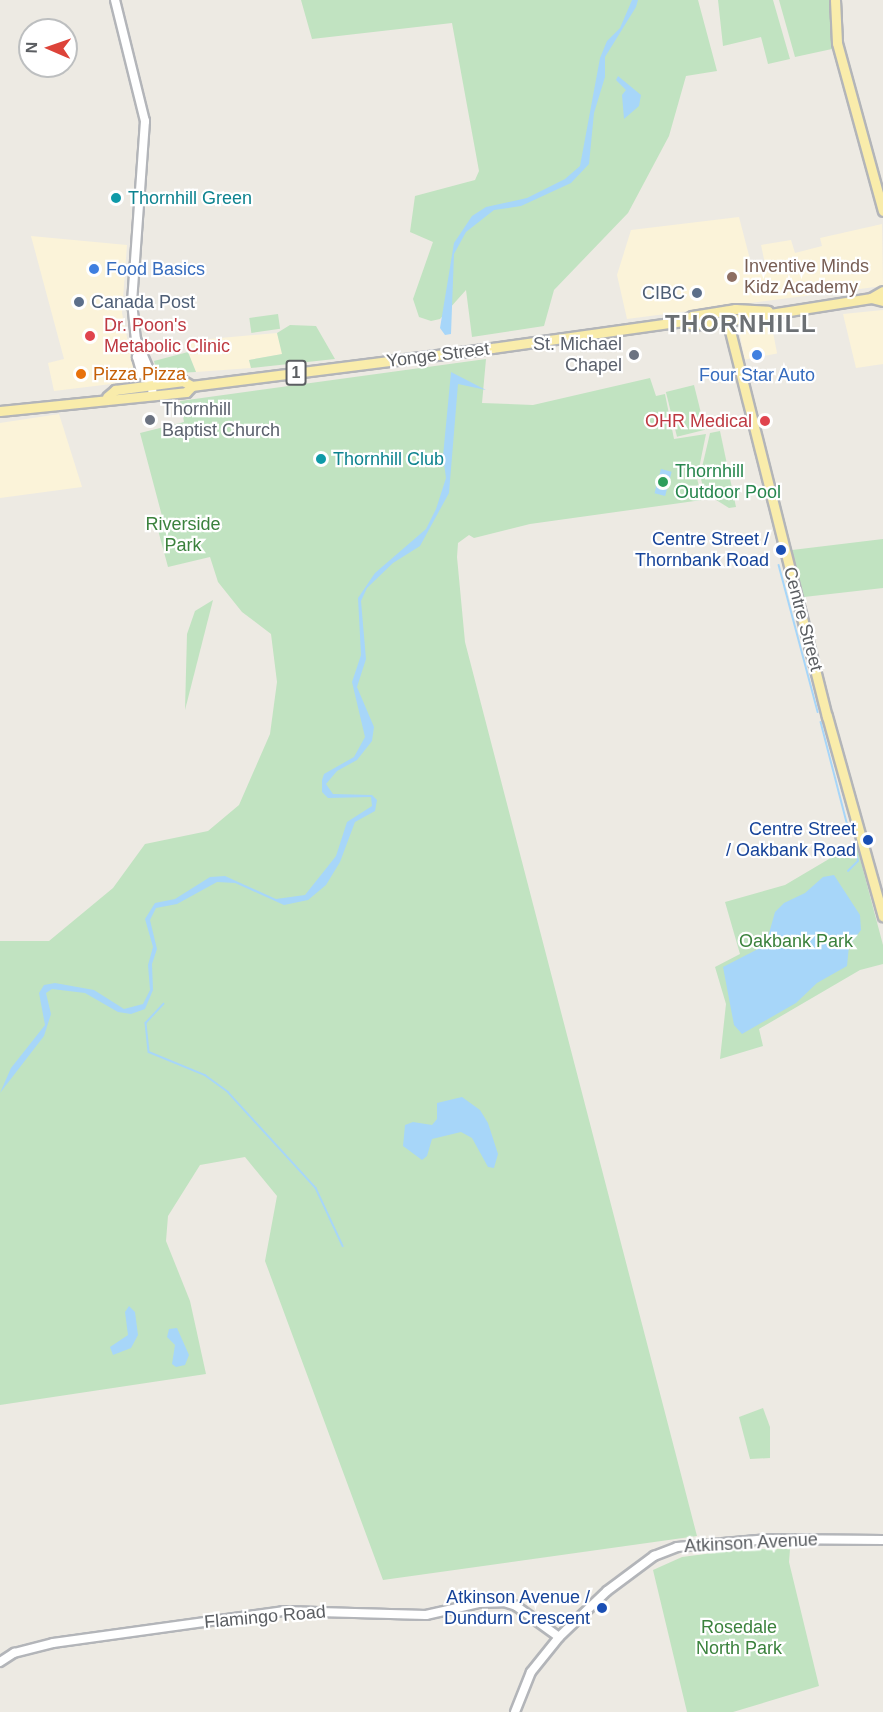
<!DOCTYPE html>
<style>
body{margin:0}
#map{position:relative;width:883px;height:1712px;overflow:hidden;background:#edeae3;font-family:Helvetica,sans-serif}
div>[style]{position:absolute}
.commercial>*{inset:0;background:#fbf3d9;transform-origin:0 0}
.green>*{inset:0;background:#c1e3c1;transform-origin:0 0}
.water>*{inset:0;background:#a7d6f9;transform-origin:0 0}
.stream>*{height:1.5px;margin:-0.75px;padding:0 0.75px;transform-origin:0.75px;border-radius:0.75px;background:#a7d6f9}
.roads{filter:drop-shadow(2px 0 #b3b5b9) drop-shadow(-2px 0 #b3b5b9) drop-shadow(0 2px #b3b5b9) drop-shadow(0 -2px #b3b5b9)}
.minor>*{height:8px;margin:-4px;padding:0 4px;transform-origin:4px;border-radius:4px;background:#fff}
.major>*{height:9px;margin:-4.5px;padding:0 4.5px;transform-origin:4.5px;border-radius:4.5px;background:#f9ecab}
.dots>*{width:16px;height:16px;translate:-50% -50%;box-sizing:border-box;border:3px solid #fff;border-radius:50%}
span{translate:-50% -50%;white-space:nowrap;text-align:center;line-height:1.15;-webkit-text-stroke:4.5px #fff;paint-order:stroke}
.shield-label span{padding:2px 4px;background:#fff;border:2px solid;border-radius:4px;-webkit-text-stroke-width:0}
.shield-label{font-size:16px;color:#5b5e62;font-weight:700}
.culture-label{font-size:18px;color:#0d838f}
.left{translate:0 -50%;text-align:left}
.education-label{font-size:18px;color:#785e54}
.shop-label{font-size:18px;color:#366cbe}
.service-label{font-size:18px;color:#4e5e75}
.right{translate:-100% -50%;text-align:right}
.health-label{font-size:18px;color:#be3a42}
.worship-label{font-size:18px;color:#5b616d}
.street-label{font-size:18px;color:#5b5e62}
.food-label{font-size:18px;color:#c56008}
.leisure-label{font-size:18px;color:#27864d}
.park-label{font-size:18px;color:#3b823d}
.transit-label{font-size:18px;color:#164399}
.district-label{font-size:24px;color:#6c7074;font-weight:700;letter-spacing:1.5px}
.north{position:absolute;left:18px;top:18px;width:60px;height:60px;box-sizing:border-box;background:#fff;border:2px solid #bdbfc0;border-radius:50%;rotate:272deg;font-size:16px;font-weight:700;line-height:24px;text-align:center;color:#5b5e62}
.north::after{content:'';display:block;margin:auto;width:21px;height:27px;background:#dd4339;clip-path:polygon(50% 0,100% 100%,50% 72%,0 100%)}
</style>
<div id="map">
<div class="commercial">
<i style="clip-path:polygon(739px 217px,752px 267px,765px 264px,761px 245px,791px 240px,795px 253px,822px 246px,820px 238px,882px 224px,883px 286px,627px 319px,617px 275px,631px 230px)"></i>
<i style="clip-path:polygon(31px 236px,127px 245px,122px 313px,136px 381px,54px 391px,48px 363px,64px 359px)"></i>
<i style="clip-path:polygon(883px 310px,883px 364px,856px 368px,843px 314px)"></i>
<i style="left:771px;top:322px;width:32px;height:33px;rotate:79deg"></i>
<i style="clip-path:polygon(277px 333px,283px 354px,249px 360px,251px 368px,196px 372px,188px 352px,187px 341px)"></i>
<i style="clip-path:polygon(59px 414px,82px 487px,0 498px,0 423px)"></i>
</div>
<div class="green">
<i style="clip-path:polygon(301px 0,698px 0,717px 71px,686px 76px,669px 136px,628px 213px,554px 290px,544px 326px,472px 337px,466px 290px,440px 319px,431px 321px,419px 317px,413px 299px,433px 242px,410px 232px,415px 196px,475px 180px,479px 171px,452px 23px,312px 39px)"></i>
<i style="clip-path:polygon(718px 0,773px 0,790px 59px,768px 64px,761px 37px,723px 46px)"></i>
<i style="clip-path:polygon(779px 0,829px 0,832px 49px,795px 57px)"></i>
<i style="left:278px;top:314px;width:15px;height:29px;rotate:82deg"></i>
<i style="clip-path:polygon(290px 325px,316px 326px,335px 359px,251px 368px,249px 360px,282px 354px,277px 333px)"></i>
<i style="clip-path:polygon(188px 352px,196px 372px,157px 374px,154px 361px)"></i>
<i style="clip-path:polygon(486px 359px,482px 403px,533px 405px,650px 378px,656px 396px,665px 394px,674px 439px,706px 434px,697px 478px,702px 500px,530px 524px,474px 538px,469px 535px,458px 543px,457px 557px,465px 642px,697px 1536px,383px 1580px,265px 1261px,277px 1196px,245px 1157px,200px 1165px,168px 1216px,166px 1241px,190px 1301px,206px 1374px,0 1405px,0 941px,49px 941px,113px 888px,145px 844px,208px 831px,239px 805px,270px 734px,277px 682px,271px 634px,242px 612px,218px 582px,210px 557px,168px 567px,155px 519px,162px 516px,140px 433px,184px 422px,180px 401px)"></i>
<i style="left:694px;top:385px;width:46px;height:29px;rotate:76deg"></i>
<i style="clip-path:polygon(720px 431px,736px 507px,729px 508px,705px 493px,700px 476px,710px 433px)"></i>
<i style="clip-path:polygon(883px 539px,883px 588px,804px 597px,792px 550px)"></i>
<i style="clip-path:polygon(213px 600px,185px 710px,187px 634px,195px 611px)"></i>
<i style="clip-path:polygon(856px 843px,883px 945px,883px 964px,860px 970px,759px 1029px,763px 1046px,720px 1059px,726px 1004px,715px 967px,740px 954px,725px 902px,785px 885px)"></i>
<i style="clip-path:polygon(763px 1408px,770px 1427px,770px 1458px,750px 1459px,739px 1417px)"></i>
<i style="clip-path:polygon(743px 1549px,790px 1549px,789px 1562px,819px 1686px,733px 1712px,687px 1712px,653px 1570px,682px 1557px)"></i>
</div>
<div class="water">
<i style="clip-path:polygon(632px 0,638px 0,636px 7px,605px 57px,605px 77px,594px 113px,589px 164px,571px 183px,521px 206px,494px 210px,466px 232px,454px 254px,451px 334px,445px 335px,440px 328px,454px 243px,472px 216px,486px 207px,527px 198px,565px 179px,580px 166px,600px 58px,607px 41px,620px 28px)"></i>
<i style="clip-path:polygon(618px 76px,641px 95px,639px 106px,624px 119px,622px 95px,626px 90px,616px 80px)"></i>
<i style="clip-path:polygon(451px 372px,486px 390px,458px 384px,449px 493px,420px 546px,393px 563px,367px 588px,361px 601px,366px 659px,357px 687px,374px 727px,372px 741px,357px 760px,337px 771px,326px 784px,333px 794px,372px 795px,377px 800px,375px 811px,355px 822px,340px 862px,326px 885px,308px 900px,284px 905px,235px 883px,217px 882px,177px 904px,156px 908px,150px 920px,157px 949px,152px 964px,153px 990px,145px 1009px,131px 1014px,118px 1012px,85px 993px,52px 989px,46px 993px,51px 1014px,44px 1036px,0 1093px,11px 1068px,45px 1025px,39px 993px,44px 985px,55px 983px,94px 990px,124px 1009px,143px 1004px,150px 990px,148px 965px,153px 947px,145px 919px,155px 903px,175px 899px,210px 877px,225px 876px,276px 899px,305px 895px,336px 856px,347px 822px,372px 806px,371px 797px,328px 798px,322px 792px,322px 780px,324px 774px,354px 757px,365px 737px,352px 682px,361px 655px,358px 598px,375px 573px,426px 529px,436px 509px,446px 478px,443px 456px)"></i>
<i style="left:661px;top:469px;width:11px;height:25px;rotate:15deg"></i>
<i style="clip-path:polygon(834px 875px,860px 915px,861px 930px,849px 946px,847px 966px,817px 983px,796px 1003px,742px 1034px,734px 1025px,723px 967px,758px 949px,768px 937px,775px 912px,784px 903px,805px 893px,823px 877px)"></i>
<i style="clip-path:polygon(462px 1097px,480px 1110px,488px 1123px,498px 1154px,494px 1168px,488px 1167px,472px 1138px,461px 1132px,432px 1139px,427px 1156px,422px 1160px,403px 1146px,405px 1125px,413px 1122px,432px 1125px,437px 1119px,437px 1103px)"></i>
<i style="clip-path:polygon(129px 1306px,135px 1312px,138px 1335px,131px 1348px,113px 1355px,110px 1347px,128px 1335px,125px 1312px)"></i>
<i style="clip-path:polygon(177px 1328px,189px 1355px,185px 1365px,176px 1367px,172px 1364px,175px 1345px,167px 1337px,169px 1329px)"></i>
</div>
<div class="stream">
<i style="left:779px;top:565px;width:152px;rotate:75.1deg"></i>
<i style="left:821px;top:722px;width:116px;rotate:75.5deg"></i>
<i style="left:848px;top:871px;width:14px;rotate:-45deg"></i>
<i style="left:858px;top:861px;width:15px;rotate:-106deg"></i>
<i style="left:164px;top:1004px;width:26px;rotate:133deg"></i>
<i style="left:146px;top:1023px;width:29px;rotate:84deg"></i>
<i style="left:149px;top:1052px;width:61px;rotate:22.3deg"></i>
<i style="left:205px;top:1075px;width:29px;rotate:36deg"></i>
<i style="left:228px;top:1092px;width:130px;rotate:47.5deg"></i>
<i style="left:316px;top:1188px;width:64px;rotate:65deg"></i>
</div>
<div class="roads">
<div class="minor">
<i style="left:115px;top:0;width:125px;rotate:76.1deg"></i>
<i style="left:145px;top:121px;width:181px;rotate:94.1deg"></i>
<i style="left:132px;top:302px;width:37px;rotate:84deg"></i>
<i style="left:136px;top:339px;width:36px;rotate:67deg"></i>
<i style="left:150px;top:372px;width:24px;rotate:83deg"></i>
<i style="left:140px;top:352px;width:6px;rotate:121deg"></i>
<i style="left:137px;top:357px;width:18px;rotate:74deg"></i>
<i style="left:142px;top:374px;width:7px;rotate:27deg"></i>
<i style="left:0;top:1662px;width:17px;rotate:-33deg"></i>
<i style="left:14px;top:1653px;width:40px;rotate:-14.4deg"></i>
<i style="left:53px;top:1643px;width:232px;rotate:-7.9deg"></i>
<i style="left:283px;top:1611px;width:143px;rotate:1.6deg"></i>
<i style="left:426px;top:1615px;width:54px;rotate:-12.8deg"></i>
<i style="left:479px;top:1603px;width:25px;rotate:-2deg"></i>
<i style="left:504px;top:1602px;width:13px;rotate:18deg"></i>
<i style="left:516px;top:1606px;width:53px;rotate:35.8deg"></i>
<i style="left:515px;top:1712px;width:43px;rotate:-68.2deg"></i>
<i style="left:531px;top:1672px;width:45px;rotate:-51.3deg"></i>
<i style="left:559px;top:1637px;width:66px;rotate:-43.8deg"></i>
<i style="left:607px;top:1591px;width:59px;rotate:-36.7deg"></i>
<i style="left:654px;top:1556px;width:25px;rotate:-21deg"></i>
<i style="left:677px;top:1547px;width:92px;rotate:-5deg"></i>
<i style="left:769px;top:1539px;width:114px;rotate:0.5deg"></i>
</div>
<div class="major">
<i style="left:835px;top:0;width:43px;rotate:87.3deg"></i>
<i style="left:837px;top:43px;width:174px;rotate:74.7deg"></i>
<i style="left:871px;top:298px;width:14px;rotate:-30deg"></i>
<i style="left:725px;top:311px;width:418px;rotate:75.9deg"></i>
<i style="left:827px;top:716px;width:208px;rotate:74.4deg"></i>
<i style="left:683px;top:321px;width:11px;rotate:22deg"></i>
<i style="left:693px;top:325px;width:33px;rotate:-7deg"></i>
<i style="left:726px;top:321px;width:147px;rotate:-9deg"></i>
<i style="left:871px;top:298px;width:12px;rotate:14deg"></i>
<i style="left:107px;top:397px;width:11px;rotate:-41deg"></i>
<i style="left:115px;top:390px;width:69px;rotate:-7.5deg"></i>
<i style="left:183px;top:381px;width:10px;rotate:29deg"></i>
<i style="left:0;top:411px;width:187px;rotate:-5.8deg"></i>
<i style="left:186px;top:392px;width:8px;rotate:-45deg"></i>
<i style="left:192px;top:386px;width:302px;rotate:-7.2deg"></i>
<i style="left:492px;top:348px;width:193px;rotate:-8deg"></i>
<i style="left:683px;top:321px;width:10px;rotate:-29deg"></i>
<i style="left:692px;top:316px;width:44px;rotate:-9.2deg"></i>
<i style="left:735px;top:309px;width:33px;rotate:3deg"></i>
</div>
</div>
<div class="dots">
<i style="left:116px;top:198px;background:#0f9aa8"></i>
<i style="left:94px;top:269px;background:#3f7fe0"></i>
<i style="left:732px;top:277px;background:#8d6e63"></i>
<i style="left:697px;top:293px;background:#5c6f8a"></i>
<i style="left:79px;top:302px;background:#5c6f8a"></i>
<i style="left:90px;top:336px;background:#e0444e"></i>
<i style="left:634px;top:355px;background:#6b7280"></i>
<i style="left:757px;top:355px;background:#3f7fe0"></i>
<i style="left:81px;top:374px;background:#e8710a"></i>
<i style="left:150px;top:420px;background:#6b7280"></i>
<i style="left:765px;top:421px;background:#e0444e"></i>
<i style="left:321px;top:459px;background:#0f9aa8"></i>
<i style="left:663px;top:482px;background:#2e9e5b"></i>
<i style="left:781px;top:550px;background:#1a4fb4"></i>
<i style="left:868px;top:840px;background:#1a4fb4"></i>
<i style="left:602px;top:1608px;background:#1a4fb4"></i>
</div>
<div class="shield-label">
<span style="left:296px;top:373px">1</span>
</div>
<div class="culture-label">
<span class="left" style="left:128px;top:198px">Thornhill Green</span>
<span class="left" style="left:333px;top:459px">Thornhill Club</span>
</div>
<div class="education-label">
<span class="left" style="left:744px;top:277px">Inventive Minds<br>Kidz Academy</span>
</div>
<div class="shop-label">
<span class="left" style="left:106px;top:269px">Food Basics</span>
<span style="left:757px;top:375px">Four Star Auto</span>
</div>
<div class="service-label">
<span class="right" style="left:685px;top:293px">CIBC</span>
<span class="left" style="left:91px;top:302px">Canada Post</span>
</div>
<div class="health-label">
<span class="left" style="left:104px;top:336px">Dr. Poon's<br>Metabolic Clinic</span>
<span class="right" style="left:752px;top:421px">OHR Medical</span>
</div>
<div class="worship-label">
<span class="right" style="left:622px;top:355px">St. Michael<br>Chapel</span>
<span class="left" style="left:162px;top:420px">Thornhill<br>Baptist Church</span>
</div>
<div class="street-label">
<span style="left:438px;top:355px;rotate:-7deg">Yonge Street</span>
<span style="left:803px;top:619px;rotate:75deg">Centre Street</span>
<span style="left:751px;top:1543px;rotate:-3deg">Atkinson Avenue</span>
<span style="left:265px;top:1617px;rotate:-5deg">Flamingo Road</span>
</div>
<div class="food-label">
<span class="left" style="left:93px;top:374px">Pizza Pizza</span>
</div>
<div class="leisure-label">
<span class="left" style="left:675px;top:482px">Thornhill<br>Outdoor Pool</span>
</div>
<div class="park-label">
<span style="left:183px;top:535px">Riverside<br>Park</span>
<span style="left:796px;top:941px">Oakbank Park</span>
<span style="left:739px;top:1638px">Rosedale<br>North Park</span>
</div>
<div class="transit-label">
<span class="right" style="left:769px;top:550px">Centre Street /<br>Thornbank Road</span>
<span class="right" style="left:856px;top:840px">Centre Street<br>/ Oakbank Road</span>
<span class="right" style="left:590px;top:1608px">Atkinson Avenue /<br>Dundurn Crescent</span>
</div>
<div class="district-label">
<span style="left:741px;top:324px">THORNHILL</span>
</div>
<div class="north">N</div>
</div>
